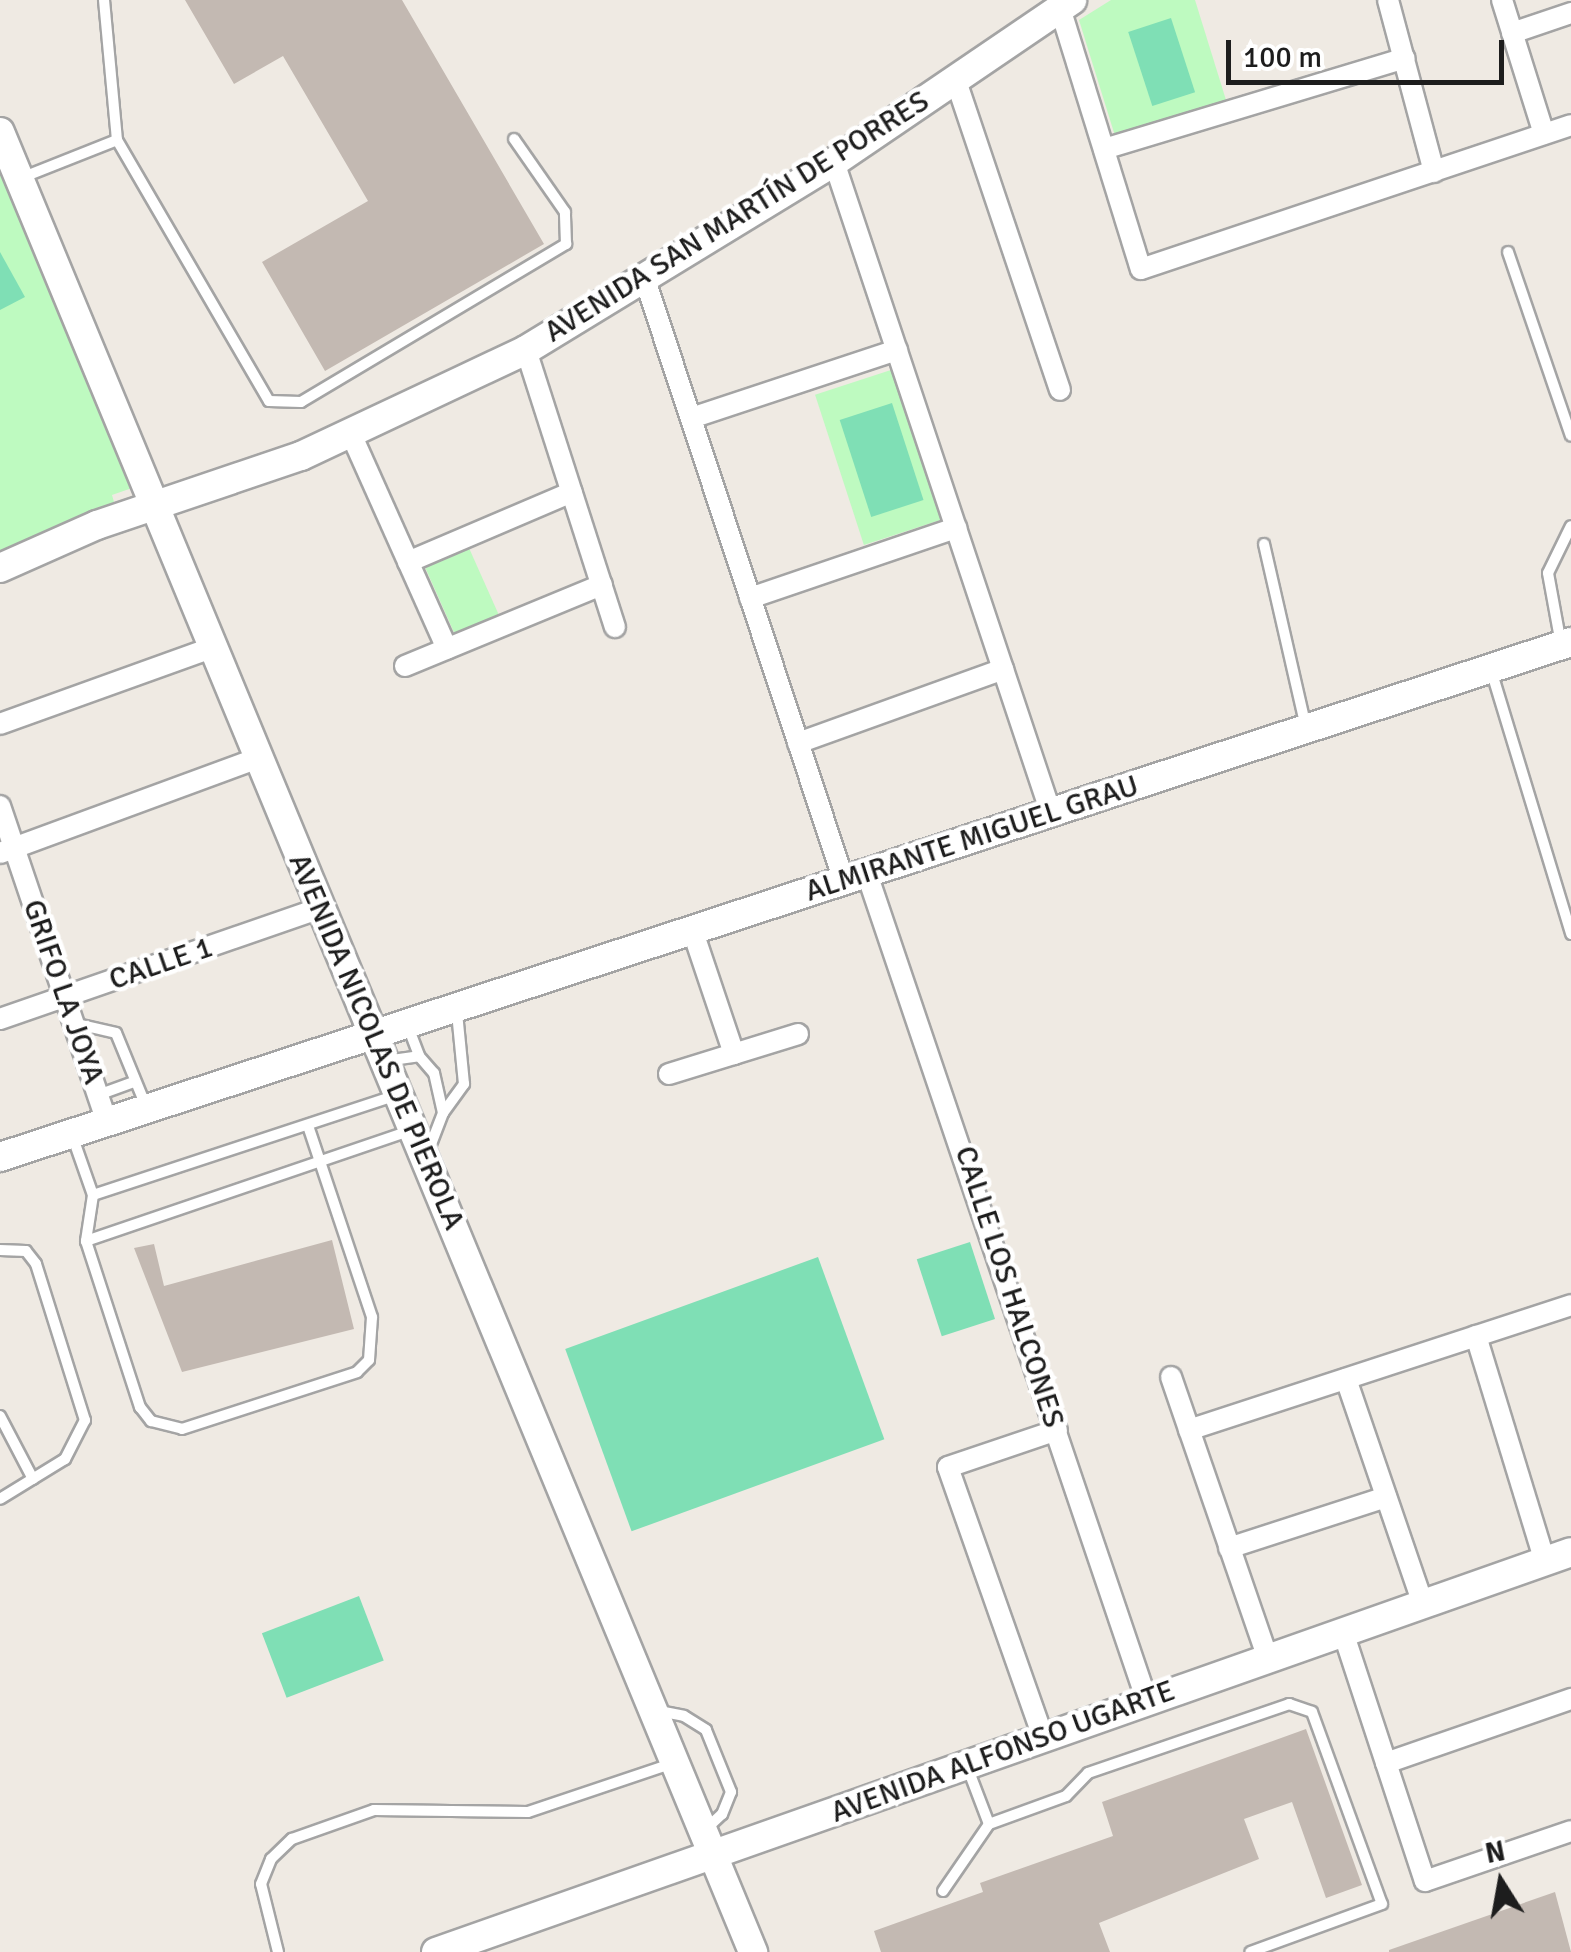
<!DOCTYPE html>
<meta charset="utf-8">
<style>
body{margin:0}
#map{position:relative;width:1571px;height:1952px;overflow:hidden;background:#efeae3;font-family:Signika,sans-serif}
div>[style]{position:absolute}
.park>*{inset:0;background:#befac0;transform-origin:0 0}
.pitch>*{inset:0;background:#7fdfb5;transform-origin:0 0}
.building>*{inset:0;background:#c3b9b2}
.roads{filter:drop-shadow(2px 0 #a4a4a4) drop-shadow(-2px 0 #a4a4a4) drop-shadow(0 2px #a4a4a4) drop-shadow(0 -2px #a4a4a4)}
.service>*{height:10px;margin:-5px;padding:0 5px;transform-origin:5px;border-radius:5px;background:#fff}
.minor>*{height:20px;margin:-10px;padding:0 10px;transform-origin:10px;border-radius:10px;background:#fff}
.tertiary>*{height:28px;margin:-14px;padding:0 14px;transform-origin:14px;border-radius:14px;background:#fff}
span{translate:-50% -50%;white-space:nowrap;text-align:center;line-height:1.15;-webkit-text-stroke:9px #fff;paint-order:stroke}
.street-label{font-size:30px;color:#1d1d1d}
.north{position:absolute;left:1451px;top:1832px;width:100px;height:100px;-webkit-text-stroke:8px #fff;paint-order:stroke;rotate:349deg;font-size:28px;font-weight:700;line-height:40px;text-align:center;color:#1d1d1d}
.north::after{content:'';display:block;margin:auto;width:35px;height:45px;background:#1d1d1d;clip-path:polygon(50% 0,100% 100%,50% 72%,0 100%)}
.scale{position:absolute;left:1226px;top:40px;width:278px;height:45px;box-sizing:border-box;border:5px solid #1d1d1d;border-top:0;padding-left:12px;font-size:30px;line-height:35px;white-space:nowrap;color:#1d1d1d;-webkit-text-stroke:8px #fff;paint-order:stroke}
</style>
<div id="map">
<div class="park">
<i style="clip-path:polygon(1111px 0,1195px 0,1226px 100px,1116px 139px,1079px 20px)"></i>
<i style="clip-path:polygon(0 159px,135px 493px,132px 488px,112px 495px,114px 502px,0 551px)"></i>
<i style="left:894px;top:369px;width:158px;height:83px;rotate:72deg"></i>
<i style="left:469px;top:548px;width:74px;height:48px;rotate:66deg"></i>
</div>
<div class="pitch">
<i style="left:1171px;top:18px;width:78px;height:45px;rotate:72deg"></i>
<i style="clip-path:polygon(0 252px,25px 297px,0 310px)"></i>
<i style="left:892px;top:403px;width:102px;height:55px;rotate:72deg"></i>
<i style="left:970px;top:1242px;width:81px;height:56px;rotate:72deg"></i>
<i style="left:818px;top:1257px;width:194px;height:269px;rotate:70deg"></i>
<i style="left:359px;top:1596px;width:69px;height:104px;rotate:69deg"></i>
</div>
<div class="building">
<i style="clip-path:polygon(185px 0,402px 0,544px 244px,325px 371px,262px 262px,368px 201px,283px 56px,234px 84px)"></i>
<i style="clip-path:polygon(332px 1240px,354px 1329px,182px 1372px,134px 1248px,154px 1244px,164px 1286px)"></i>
<i style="clip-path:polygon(1306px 1729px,1362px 1885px,1326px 1898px,1292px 1802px,1244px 1819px,1259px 1859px,1099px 1923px,1110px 1952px,881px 1952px,874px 1931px,983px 1892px,980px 1883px,1113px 1836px,1102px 1802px)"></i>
<i style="clip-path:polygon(1555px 1892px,1571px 1952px,1389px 1952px,1389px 1950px)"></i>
</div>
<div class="roads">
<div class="service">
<i style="left:104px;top:0;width:141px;rotate:84.7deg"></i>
<i style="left:117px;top:140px;width:302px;rotate:59.8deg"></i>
<i style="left:269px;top:401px;width:32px;rotate:2deg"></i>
<i style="left:301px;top:402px;width:309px;rotate:-30.8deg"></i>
<i style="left:566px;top:244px;width:32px;rotate:-92deg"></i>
<i style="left:565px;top:212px;width:89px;rotate:-124.9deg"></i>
<i style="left:21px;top:178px;width:103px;rotate:-21.6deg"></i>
<i style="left:1508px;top:252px;width:194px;rotate:71.1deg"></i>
<i style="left:1264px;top:544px;width:189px;rotate:77.1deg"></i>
<i style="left:1561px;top:644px;width:72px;rotate:-100.4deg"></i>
<i style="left:1548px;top:573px;width:52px;rotate:-63.9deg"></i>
<i style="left:1491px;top:670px;width:276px;rotate:73.1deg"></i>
<i style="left:73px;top:1023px;width:44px;rotate:13.1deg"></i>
<i style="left:116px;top:1033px;width:79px;rotate:67.7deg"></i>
<i style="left:407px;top:1024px;width:34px;rotate:69deg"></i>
<i style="left:385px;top:1061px;width:34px;rotate:-8deg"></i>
<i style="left:419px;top:1056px;width:23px;rotate:49deg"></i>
<i style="left:434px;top:1073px;width:41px;rotate:77.3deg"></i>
<i style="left:443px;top:1113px;width:39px;rotate:111deg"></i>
<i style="left:98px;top:1095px;width:38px;rotate:-20deg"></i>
<i style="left:443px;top:1113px;width:36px;rotate:-54deg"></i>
<i style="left:464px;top:1084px;width:72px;rotate:-95.6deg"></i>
<i style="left:73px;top:1138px;width:60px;rotate:70.7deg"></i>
<i style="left:93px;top:1195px;width:47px;rotate:98.7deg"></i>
<i style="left:86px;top:1241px;width:175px;rotate:72deg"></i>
<i style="left:140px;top:1407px;width:18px;rotate:52deg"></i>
<i style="left:151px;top:1421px;width:32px;rotate:14deg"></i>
<i style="left:182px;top:1429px;width:184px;rotate:-18deg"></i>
<i style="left:357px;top:1372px;width:17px;rotate:-45deg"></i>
<i style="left:369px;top:1360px;width:43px;rotate:-86deg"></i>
<i style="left:372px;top:1317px;width:201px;rotate:-108.5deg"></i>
<i style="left:93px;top:1195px;width:320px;rotate:-18.2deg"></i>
<i style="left:86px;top:1241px;width:344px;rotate:-18.8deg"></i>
<i style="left:0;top:1250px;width:26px;rotate:2deg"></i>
<i style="left:26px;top:1251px;width:16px;rotate:52deg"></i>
<i style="left:36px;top:1264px;width:164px;rotate:72.6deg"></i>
<i style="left:85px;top:1420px;width:44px;rotate:117.1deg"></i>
<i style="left:65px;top:1459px;width:76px;rotate:148.4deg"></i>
<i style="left:0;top:1416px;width:71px;rotate:62.4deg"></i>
<i style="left:659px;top:1711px;width:25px;rotate:11deg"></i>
<i style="left:684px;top:1716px;width:26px;rotate:32deg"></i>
<i style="left:706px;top:1730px;width:67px;rotate:68deg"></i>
<i style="left:731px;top:1792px;width:24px;rotate:112deg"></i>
<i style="left:722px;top:1814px;width:25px;rotate:137deg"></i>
<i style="left:968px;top:1769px;width:59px;rotate:69.1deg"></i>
<i style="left:943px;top:1891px;width:81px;rotate:-55.5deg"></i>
<i style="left:989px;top:1824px;width:82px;rotate:-20deg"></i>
<i style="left:1066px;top:1796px;width:32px;rotate:-46deg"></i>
<i style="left:1088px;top:1773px;width:213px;rotate:-18.9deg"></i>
<i style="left:1289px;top:1704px;width:24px;rotate:19deg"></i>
<i style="left:1312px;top:1712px;width:204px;rotate:70deg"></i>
<i style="left:1382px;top:1904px;width:140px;rotate:160deg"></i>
<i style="left:278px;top:1952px;width:70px;rotate:-104deg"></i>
<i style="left:261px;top:1884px;width:27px;rotate:-68deg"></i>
<i style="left:271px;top:1859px;width:29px;rotate:-44deg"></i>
<i style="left:292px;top:1839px;width:87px;rotate:-19.5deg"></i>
<i style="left:374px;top:1810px;width:154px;rotate:0.7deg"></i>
<i style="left:528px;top:1812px;width:154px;rotate:-18.6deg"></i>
</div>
<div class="minor">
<i style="left:1388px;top:0;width:178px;rotate:75deg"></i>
<i style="left:1502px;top:0;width:140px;rotate:72.6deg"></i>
<i style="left:1060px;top:8px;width:273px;rotate:72.8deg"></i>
<i style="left:1141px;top:269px;width:453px;rotate:-18.5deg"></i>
<i style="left:1512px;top:33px;width:62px;rotate:-18.7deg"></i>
<i style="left:955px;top:78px;width:329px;rotate:71.4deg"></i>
<i style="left:1104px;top:149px;width:314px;rotate:-16.8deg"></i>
<i style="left:834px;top:162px;width:686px;rotate:71.57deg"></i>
<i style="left:646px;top:283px;width:630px;rotate:71.68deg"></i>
<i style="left:526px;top:350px;width:291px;rotate:72.2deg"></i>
<i style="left:691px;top:418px;width:217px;rotate:-18.3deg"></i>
<i style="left:351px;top:434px;width:235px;rotate:65.9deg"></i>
<i style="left:408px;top:562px;width:178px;rotate:-23.1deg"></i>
<i style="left:750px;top:598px;width:218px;rotate:-18.8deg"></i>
<i style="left:405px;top:666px;width:213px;rotate:-22.4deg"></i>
<i style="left:0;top:724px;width:224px;rotate:-19.8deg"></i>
<i style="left:798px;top:743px;width:218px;rotate:-19.8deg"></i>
<i style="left:0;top:806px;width:331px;rotate:71.3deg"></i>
<i style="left:0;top:853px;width:275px;rotate:-20.2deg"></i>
<i style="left:867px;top:874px;width:873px;rotate:71.3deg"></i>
<i style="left:692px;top:929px;width:132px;rotate:71.4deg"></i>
<i style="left:0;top:1019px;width:340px;rotate:-19.1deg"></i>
<i style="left:669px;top:1074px;width:135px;rotate:-17.2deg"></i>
<i style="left:1476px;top:1336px;width:235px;rotate:73deg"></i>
<i style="left:1171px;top:1377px;width:298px;rotate:71deg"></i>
<i style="left:1346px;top:1379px;width:238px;rotate:71.1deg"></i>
<i style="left:1189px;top:1430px;width:402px;rotate:-18.1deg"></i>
<i style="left:1229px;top:1548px;width:165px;rotate:-18deg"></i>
<i style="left:1343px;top:1632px;width:262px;rotate:71.8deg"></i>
<i style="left:1425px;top:1881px;width:154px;rotate:-18.9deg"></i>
<i style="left:1043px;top:1737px;width:286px;rotate:-109.4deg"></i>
<i style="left:948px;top:1467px;width:115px;rotate:-18.7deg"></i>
<i style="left:1386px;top:1763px;width:196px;rotate:-19.1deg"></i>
</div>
<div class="tertiary">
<i style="left:0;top:132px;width:1970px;rotate:67.52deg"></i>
<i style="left:0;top:568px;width:106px;rotate:-23.9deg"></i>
<i style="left:97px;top:525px;width:215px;rotate:-18.7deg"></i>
<i style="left:301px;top:456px;width:249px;rotate:-25.2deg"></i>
<i style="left:526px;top:350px;width:361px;rotate:-31.4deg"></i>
<i style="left:834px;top:162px;width:288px;rotate:-34.2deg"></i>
<i style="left:0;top:1157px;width:1653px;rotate:-18.15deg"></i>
<i style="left:436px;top:1952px;width:1203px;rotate:-19.41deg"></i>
</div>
</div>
<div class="street-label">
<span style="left:737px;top:217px;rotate:-32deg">AVENIDA SAN MARTÍN DE PORRES</span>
<span style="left:972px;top:839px;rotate:-18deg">ALMIRANTE MIGUEL GRAU</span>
<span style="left:161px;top:964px;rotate:-19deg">CALLE 1</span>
<span style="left:63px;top:992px;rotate:71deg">GRIFO LA JOYA</span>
<span style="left:376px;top:1042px;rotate:67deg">AVENIDA NICOLAS DE PIEROLA</span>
<span style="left:1009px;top:1287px;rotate:72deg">CALLE LOS HALCONES</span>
<span style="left:1003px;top:1752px;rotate:-20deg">AVENIDA ALFONSO UGARTE</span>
</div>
<div class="north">N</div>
<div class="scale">100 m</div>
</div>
